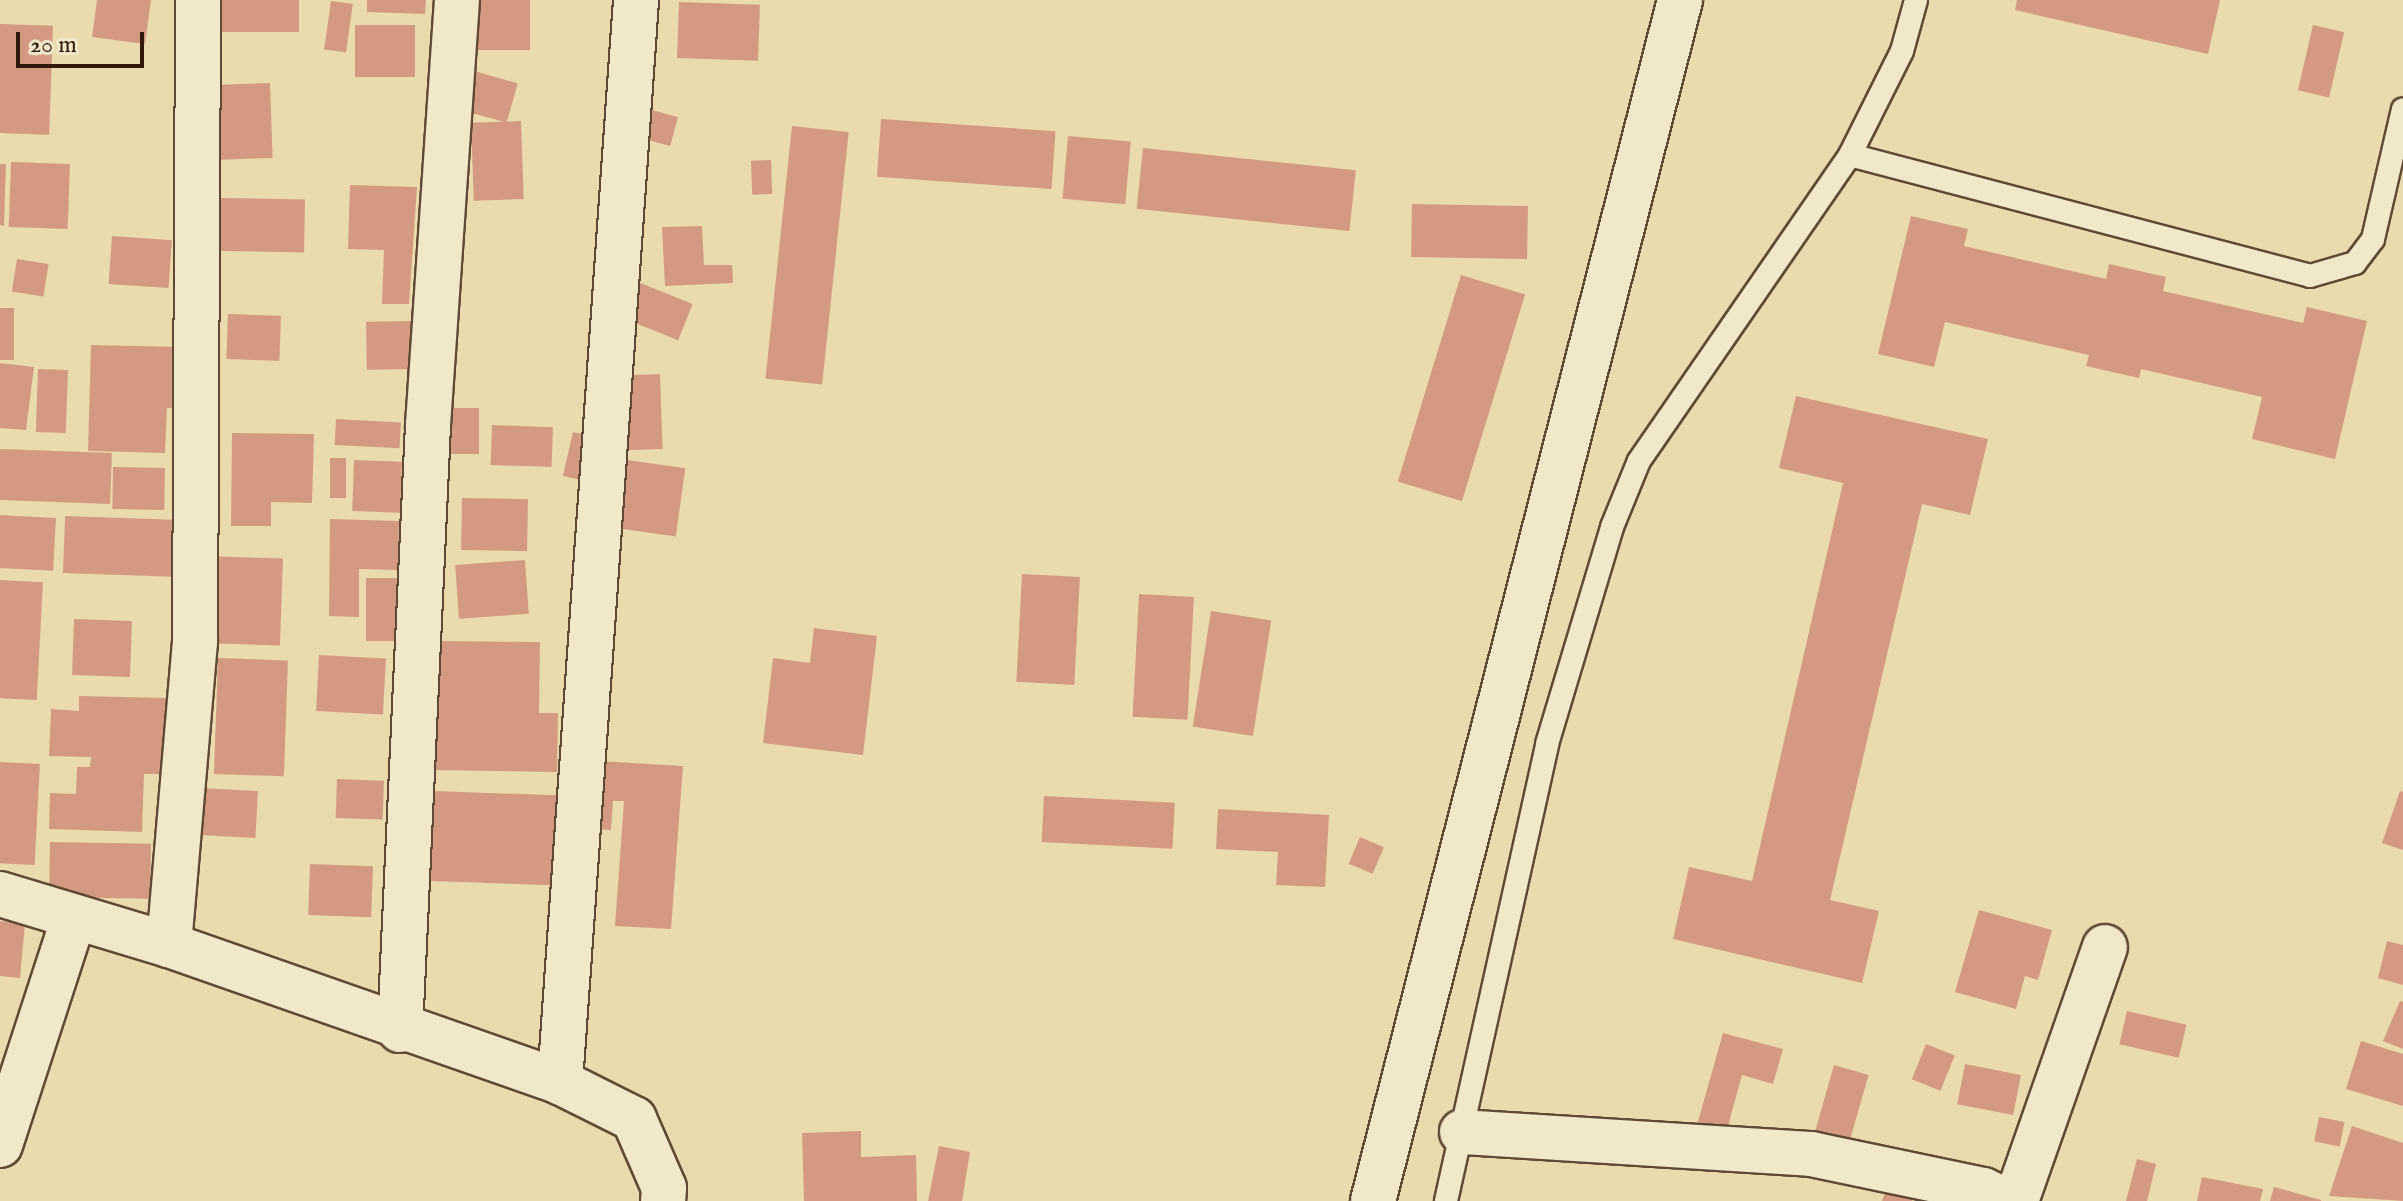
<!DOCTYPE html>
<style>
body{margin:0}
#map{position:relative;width:2403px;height:1201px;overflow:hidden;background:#eadbae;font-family:"IM FELL English",serif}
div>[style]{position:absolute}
.building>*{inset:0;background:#d49a81;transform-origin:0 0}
.roads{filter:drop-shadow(2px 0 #5f4a34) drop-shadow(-2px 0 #5f4a34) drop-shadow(0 2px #5f4a34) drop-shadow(0 -2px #5f4a34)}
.service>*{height:22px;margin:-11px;padding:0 11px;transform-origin:11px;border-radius:11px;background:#f1e8ca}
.minor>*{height:44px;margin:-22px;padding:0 22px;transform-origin:22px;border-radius:22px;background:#f1e8ca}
span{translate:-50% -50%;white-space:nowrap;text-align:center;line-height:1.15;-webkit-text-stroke:8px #f1e8ca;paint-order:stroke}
.scale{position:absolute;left:16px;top:32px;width:128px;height:36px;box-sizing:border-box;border:4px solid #311a0c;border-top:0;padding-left:10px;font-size:24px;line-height:28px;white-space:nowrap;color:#311a0c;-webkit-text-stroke:6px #f1e8ca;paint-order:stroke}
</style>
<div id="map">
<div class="building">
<i style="clip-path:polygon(97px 0,151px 0,145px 44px,92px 37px)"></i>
<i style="left:218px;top:0;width:81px;height:32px"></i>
<i style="clip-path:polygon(367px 0,426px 0,425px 14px,367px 12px)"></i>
<i style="left:473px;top:0;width:57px;height:50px"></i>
<i style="clip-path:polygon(2017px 0,2220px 0,2208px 54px,2015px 10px)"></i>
<i style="left:331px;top:1px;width:22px;height:49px;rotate:8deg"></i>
<i style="left:679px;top:2px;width:81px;height:56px;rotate:2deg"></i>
<i style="left:0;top:24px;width:53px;height:109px;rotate:2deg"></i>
<i style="left:355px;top:25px;width:60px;height:52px"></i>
<i style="left:2313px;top:25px;width:32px;height:67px;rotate:13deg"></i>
<i style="left:464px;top:68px;width:56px;height:41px;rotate:16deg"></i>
<i style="left:270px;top:83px;width:75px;height:58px;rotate:88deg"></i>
<i style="left:648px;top:109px;width:31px;height:30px;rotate:15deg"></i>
<i style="left:881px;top:119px;width:175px;height:58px;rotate:4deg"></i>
<i style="left:521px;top:121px;width:78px;height:50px;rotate:88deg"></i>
<i style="left:792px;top:126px;width:57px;height:254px;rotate:6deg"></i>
<i style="left:1068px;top:136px;width:63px;height:63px;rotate:5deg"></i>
<i style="left:1143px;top:148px;width:214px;height:61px;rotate:6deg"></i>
<i style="left:771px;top:160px;width:34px;height:20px;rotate:88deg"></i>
<i style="left:11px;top:162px;width:59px;height:65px;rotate:2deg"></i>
<i style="clip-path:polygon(0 164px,6px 164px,4px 226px,0 225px)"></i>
<i style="clip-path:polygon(350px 185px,417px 187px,409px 304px,382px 304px,384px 250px,348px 249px)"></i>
<i style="left:221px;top:198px;width:84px;height:53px;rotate:1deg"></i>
<i style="left:1412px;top:204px;width:116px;height:53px;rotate:1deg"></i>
<i style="clip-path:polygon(1911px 216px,1968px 229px,1964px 246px,2106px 279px,2109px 264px,2166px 277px,2163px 291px,2303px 323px,2307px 307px,2367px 321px,2335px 459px,2252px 439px,2262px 397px,2141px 369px,2139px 378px,2086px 366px,2089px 355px,1945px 322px,1934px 367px,1878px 354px)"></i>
<i style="clip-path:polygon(702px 226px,704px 265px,732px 265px,733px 283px,665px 286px,662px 227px)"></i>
<i style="left:112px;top:236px;width:60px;height:48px;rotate:4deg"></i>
<i style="left:17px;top:259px;width:32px;height:33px;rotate:9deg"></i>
<i style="left:1461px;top:275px;width:67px;height:216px;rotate:17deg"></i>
<i style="left:638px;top:282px;width:59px;height:39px;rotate:22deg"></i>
<i style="left:0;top:308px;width:14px;height:52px"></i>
<i style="left:228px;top:314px;width:53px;height:45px;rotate:2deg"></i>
<i style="left:413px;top:321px;width:48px;height:47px;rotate:89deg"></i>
<i style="clip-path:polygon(91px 345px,182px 347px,181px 408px,167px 408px,165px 453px,88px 451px)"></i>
<i style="clip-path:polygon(0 363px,34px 367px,26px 430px,0 428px)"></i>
<i style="left:38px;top:369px;width:30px;height:63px;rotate:2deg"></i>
<i style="left:660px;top:374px;width:75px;height:37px;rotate:88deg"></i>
<i style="clip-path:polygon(1796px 396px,1988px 439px,1970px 515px,1922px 504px,1830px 900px,1879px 911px,1862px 983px,1673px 939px,1689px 867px,1752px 881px,1843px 483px,1779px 468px)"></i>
<i style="left:443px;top:408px;width:36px;height:46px"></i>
<i style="left:336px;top:419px;width:65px;height:26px;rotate:3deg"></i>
<i style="left:492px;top:425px;width:61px;height:40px;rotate:2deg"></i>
<i style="left:573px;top:432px;width:27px;height:45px;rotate:13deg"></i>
<i style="clip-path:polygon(232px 433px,314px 434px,312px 503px,271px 502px,271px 526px,231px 526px)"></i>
<i style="left:0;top:449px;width:112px;height:51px;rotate:2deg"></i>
<i style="left:330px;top:458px;width:16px;height:40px"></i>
<i style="left:620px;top:459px;width:66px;height:69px;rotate:8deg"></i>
<i style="left:354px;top:460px;width:48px;height:51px;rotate:2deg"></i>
<i style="left:113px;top:467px;width:52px;height:42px;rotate:1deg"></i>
<i style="left:462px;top:498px;width:66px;height:52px;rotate:1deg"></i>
<i style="left:0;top:515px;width:56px;height:53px;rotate:3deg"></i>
<i style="left:65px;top:516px;width:109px;height:57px;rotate:2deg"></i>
<i style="clip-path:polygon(330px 519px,399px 521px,398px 570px,359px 569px,359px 617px,329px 616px)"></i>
<i style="left:208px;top:556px;width:75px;height:87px;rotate:2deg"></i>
<i style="left:525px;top:560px;width:54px;height:70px;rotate:86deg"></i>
<i style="left:1022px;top:574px;width:58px;height:108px;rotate:3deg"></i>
<i style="left:366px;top:578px;width:33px;height:63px"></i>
<i style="left:0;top:580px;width:43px;height:118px;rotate:3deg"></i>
<i style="left:1139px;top:594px;width:55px;height:123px;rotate:3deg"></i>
<i style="left:1211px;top:611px;width:61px;height:117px;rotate:9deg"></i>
<i style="left:74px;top:619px;width:58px;height:56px;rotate:2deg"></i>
<i style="clip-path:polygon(814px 628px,877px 636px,863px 755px,763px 743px,773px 658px,810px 663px)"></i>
<i style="clip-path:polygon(433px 641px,540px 642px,539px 713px,558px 713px,557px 772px,431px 770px)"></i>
<i style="left:319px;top:655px;width:67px;height:56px;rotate:3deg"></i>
<i style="left:218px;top:658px;width:70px;height:116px;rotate:2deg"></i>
<i style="clip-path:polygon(79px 696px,168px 698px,165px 774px,144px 774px,142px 832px,49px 829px,50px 793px,76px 794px,77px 767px,90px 767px,91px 757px,49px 756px,51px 709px,79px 711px)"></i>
<i style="clip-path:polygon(581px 760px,683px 766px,671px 929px,615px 926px,624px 801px,613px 801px,611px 830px,577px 828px)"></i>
<i style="left:0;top:762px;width:40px;height:101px;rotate:3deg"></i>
<i style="left:337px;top:779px;width:47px;height:39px;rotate:2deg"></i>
<i style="left:201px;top:788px;width:57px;height:47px;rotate:3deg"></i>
<i style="left:433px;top:791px;width:130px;height:90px;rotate:2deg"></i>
<i style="clip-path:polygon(2400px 791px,2403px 792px,2403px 850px,2382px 843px)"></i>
<i style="left:1044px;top:796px;width:131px;height:46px;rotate:3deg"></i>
<i style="clip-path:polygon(1218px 809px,1329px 815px,1325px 887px,1276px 885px,1278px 852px,1216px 849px)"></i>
<i style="left:1360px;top:837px;width:26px;height:29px;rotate:23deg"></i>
<i style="left:50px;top:842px;width:101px;height:55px;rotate:1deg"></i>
<i style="left:310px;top:864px;width:63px;height:51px;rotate:2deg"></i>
<i style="clip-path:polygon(1979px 910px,2052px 930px,2038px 980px,2025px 976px,2016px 1009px,1955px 992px)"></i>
<i style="clip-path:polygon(0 921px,25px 923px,20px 978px,0 976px)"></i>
<i style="clip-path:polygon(2387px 941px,2403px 945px,2403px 985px,2378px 978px)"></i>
<i style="clip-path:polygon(2400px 1001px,2403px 1002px,2403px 1049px,2383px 1041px)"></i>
<i style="left:2127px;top:1011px;width:61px;height:34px;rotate:13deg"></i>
<i style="clip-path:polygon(1723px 1033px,1783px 1049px,1773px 1084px,1742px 1075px,1726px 1133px,1697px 1125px)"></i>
<i style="clip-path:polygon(2361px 1041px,2403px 1054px,2403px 1106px,2346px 1089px)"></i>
<i style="left:1926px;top:1044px;width:31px;height:38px;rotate:22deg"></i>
<i style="left:1965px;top:1064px;width:57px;height:41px;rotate:11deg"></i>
<i style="left:1834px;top:1065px;width:36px;height:74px;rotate:16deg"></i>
<i style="left:2319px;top:1117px;width:26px;height:25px;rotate:11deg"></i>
<i style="clip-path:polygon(2352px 1126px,2403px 1143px,2403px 1201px,2329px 1196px)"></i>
<i style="clip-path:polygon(861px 1131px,861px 1157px,916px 1155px,917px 1201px,804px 1201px,802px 1133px)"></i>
<i style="clip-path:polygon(939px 1146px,970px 1152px,962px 1201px,928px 1201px)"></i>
<i style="clip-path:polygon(2137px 1159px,2156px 1164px,2147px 1201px,2126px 1201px)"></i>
<i style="clip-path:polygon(2202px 1177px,2263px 1189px,2260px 1201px,2197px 1201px)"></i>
<i style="clip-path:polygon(1888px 1184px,1915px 1193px,1912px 1201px,1882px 1201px)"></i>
<i style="clip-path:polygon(2274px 1187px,2321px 1200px,2321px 1201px,2270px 1201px)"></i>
</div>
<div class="roads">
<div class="service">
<i style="left:1850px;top:155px;width:476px;rotate:14.7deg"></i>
<i style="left:2310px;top:276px;width:47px;rotate:-16.1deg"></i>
<i style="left:2355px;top:263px;width:30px;rotate:-53deg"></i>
<i style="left:2373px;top:239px;width:133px;rotate:-77deg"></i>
<i style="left:1446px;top:1201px;width:468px;rotate:-77.5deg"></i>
<i style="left:1547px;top:744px;width:227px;rotate:-73.3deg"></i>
<i style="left:1612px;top:527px;width:71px;rotate:-67.8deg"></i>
<i style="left:1639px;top:461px;width:372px;rotate:-55.4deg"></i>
<i style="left:1850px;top:155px;width:116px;rotate:-63.4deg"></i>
<i style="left:1902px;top:51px;width:53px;rotate:-74.6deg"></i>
</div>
<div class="minor">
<i style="left:0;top:894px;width:177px;rotate:16.8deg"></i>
<i style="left:169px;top:945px;width:414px;rotate:19.3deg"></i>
<i style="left:560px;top:1082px;width:83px;rotate:26.6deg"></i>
<i style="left:634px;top:1119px;width:75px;rotate:66.5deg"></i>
<i style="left:664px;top:1188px;width:13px;rotate:94deg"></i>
<i style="left:169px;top:945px;width:304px;rotate:-85.1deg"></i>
<i style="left:195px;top:642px;width:642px;rotate:-89.73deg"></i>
<i style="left:400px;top:1030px;width:606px;rotate:-87.35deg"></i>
<i style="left:428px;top:425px;width:426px;rotate:-86.1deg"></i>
<i style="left:560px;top:1082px;width:1085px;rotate:-85.98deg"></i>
<i style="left:1462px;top:1132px;width:350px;rotate:3.6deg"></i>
<i style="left:1811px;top:1154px;width:176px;rotate:11.8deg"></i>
<i style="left:1983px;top:1190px;width:26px;rotate:25deg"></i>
<i style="left:0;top:1145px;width:240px;rotate:-72deg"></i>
<i style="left:1373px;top:1201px;width:1240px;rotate:-75.66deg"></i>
<i style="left:2016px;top:1201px;width:269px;rotate:-70.7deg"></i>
</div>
</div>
<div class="scale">20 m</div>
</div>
